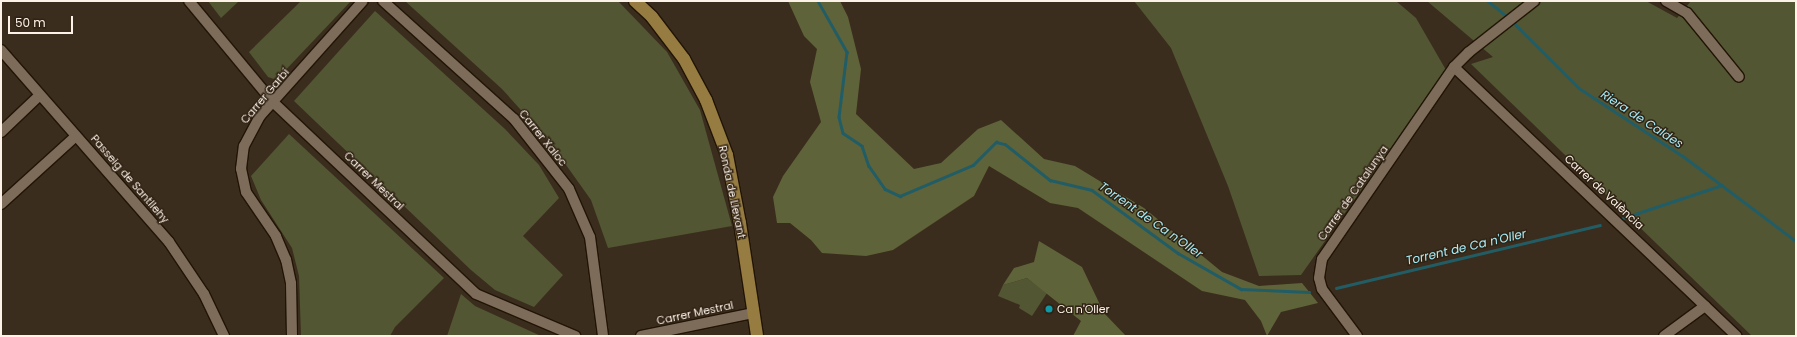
<!DOCTYPE html>
<meta charset="utf-8">
<style>
body{margin:0}
#map{position:relative;width:1797px;height:337px;overflow:hidden;background:#3b2d1d;font-family:Poppins,sans-serif}
div>[style]{position:absolute}
.green>*{inset:0;background:#525633}
.forest>*{inset:0;background:#5f6339}
.stream>*{height:2.5px;margin:-1.25px;padding:0 1.25px;transform-origin:1.25px;border-radius:1.25px;background:#225d66}
.roads{filter:drop-shadow(1px 0 #221506) drop-shadow(-1px 0 #221506) drop-shadow(0 1px #221506) drop-shadow(0 -1px #221506)}
.street>*{height:10px;margin:-5px;padding:0 5px;transform-origin:5px;border-radius:5px;background:#7d6c5a}
.secondary>*{height:12px;margin:-6px;padding:0 6px;transform-origin:6px;border-radius:6px;background:#967c41}
.dots>*{width:11px;height:11px;translate:-50% -50%;box-sizing:border-box;border:2px solid #312314;border-radius:50%}
span{translate:-50% -50%;white-space:nowrap;text-align:center;line-height:1.15;-webkit-text-stroke:3px #312314;paint-order:stroke}
.street-label{font-size:11px;color:#fcf2e8}
.poi-label{font-size:11px;color:#fcf2e8}
.left{translate:0 -50%;text-align:left}
.water-label{font-size:12px;color:#a4ecf9;font-style:italic}
.frame{position:absolute;inset:0;border:2px solid #fcf2e8;pointer-events:none}
.scale{position:absolute;left:8px;top:16px;width:65px;height:18px;box-sizing:border-box;border:2px solid #fcf2e8;border-top:0;padding-left:5px;font-size:12px;line-height:14px;white-space:nowrap;color:#fcf2e8;-webkit-text-stroke:3px #312314;paint-order:stroke}
</style>
<div id="map">
<div class="green">
<i style="clip-path:polygon(208px 1px,239px 1px,221px 18px)"></i>
<i style="clip-path:polygon(301px 1px,351px 1px,279px 77px,274px 79px,268px 77px,249px 52px)"></i>
<i style="clip-path:polygon(405px 1px,618px 1px,667px 52px,700px 110px,732px 226px,608px 248px,591px 200px,549px 141px,502px 89px)"></i>
<i style="clip-path:polygon(1134px 1px,1396px 1px,1416px 18px,1446px 70px,1301px 275px,1259px 276px,1228px 186px,1171px 48px)"></i>
<i style="clip-path:polygon(1427px 1px,1646px 1px,1677px 18px,1691px 1px,1796px 1px,1796px 336px,1752px 336px,1471px 64px,1493px 57px)"></i>
<i style="clip-path:polygon(375px 11px,505px 129px,539px 165px,559px 198px,523px 236px,563px 275px,534px 307px,495px 290px,471px 270px,294px 101px)"></i>
<i style="clip-path:polygon(289px 134px,444px 278px,395px 327px,390px 336px,301px 336px,299px 276px,292px 248px,261px 200px,251px 176px)"></i>
<i style="clip-path:polygon(1027px 278px,1047px 293px,1032px 316px,1019px 308px,1020px 305px,998px 296px,1003px 285px)"></i>
<i style="clip-path:polygon(461px 294px,475px 306px,541px 336px,447px 336px)"></i>
</div>
<div class="forest">
<i style="clip-path:polygon(788px 1px,840px 1px,848px 17px,861px 69px,856px 114px,914px 169px,941px 163px,978px 129px,1001px 120px,1044px 159px,1075px 166px,1144px 208px,1222px 272px,1259px 286px,1302px 283px,1318px 303px,1281px 312px,1267px 336px,1261px 321px,1245px 300px,1202px 291px,1078px 208px,1050px 203px,989px 166px,974px 196px,893px 250px,866px 256px,822px 253px,811px 240px,790px 223px,777px 223px,773px 197px,783px 176px,821px 122px,810px 82px,817px 49px,804px 36px)"></i>
<i style="clip-path:polygon(1039px 241px,1082px 267px,1104px 313px,1126px 336px,1073px 336px,1081px 321px,1027px 278px,1003px 285px,1014px 268px,1034px 262px)"></i>
</div>
<div class="stream">
<i style="left:818px;top:1px;width:59px;rotate:60.4deg"></i>
<i style="left:847px;top:52px;width:65px;rotate:97deg"></i>
<i style="left:839px;top:117px;width:16px;rotate:76deg"></i>
<i style="left:843px;top:133px;width:23px;rotate:34deg"></i>
<i style="left:862px;top:146px;width:21px;rotate:71deg"></i>
<i style="left:869px;top:166px;width:28px;rotate:55deg"></i>
<i style="left:885px;top:189px;width:17px;rotate:25deg"></i>
<i style="left:900px;top:196px;width:79px;rotate:-23deg"></i>
<i style="left:973px;top:165px;width:33px;rotate:-45deg"></i>
<i style="left:996px;top:142px;width:9px;rotate:13deg"></i>
<i style="left:1005px;top:144px;width:58px;rotate:38.7deg"></i>
<i style="left:1050px;top:180px;width:43px;rotate:13.4deg"></i>
<i style="left:1092px;top:190px;width:107px;rotate:36.2deg"></i>
<i style="left:1178px;top:253px;width:73px;rotate:29.7deg"></i>
<i style="left:1241px;top:289px;width:68px;rotate:2.5deg"></i>
<i style="left:1488px;top:1px;width:26px;rotate:39deg"></i>
<i style="left:1513px;top:22px;width:93px;rotate:45deg"></i>
<i style="left:1579px;top:88px;width:124px;rotate:33.2deg"></i>
<i style="left:1683px;top:156px;width:141px;rotate:37deg"></i>
<i style="left:1623px;top:218px;width:104px;rotate:-18.4deg"></i>
<i style="left:1336px;top:288px;width:271px;rotate:-13.4deg"></i>
</div>
<div class="roads">
<div class="street">
<i style="left:189px;top:1px;width:131px;rotate:50.3deg"></i>
<i style="left:273px;top:102px;width:279px;rotate:43.4deg"></i>
<i style="left:476px;top:294px;width:108px;rotate:23deg"></i>
<i style="left:383px;top:1px;width:176px;rotate:42deg"></i>
<i style="left:514px;top:119px;width:89px;rotate:51.8deg"></i>
<i style="left:569px;top:189px;width:52px;rotate:66.4deg"></i>
<i style="left:590px;top:237px;width:100px;rotate:82.5deg"></i>
<i style="left:1666px;top:1px;width:24px;rotate:30deg"></i>
<i style="left:1687px;top:13px;width:82px;rotate:50.9deg"></i>
<i style="left:1px;top:50px;width:255px;rotate:48.8deg"></i>
<i style="left:169px;top:242px;width:63px;rotate:56.1deg"></i>
<i style="left:204px;top:294px;width:47px;rotate:64.5deg"></i>
<i style="left:1454px;top:67px;width:390px;rotate:43.6deg"></i>
<i style="left:1px;top:132px;width:52px;rotate:-43.5deg"></i>
<i style="left:1px;top:204px;width:101px;rotate:-42.2deg"></i>
<i style="left:292px;top:336px;width:53px;rotate:-91.1deg"></i>
<i style="left:291px;top:283px;width:24px;rotate:-102deg"></i>
<i style="left:286px;top:260px;width:26px;rotate:-113deg"></i>
<i style="left:276px;top:236px;width:53px;rotate:-124.3deg"></i>
<i style="left:246px;top:192px;width:24px;rotate:-102deg"></i>
<i style="left:241px;top:169px;width:23px;rotate:-83deg"></i>
<i style="left:244px;top:146px;width:34px;rotate:-62deg"></i>
<i style="left:260px;top:116px;width:154px;rotate:-48.2deg"></i>
<i style="left:641px;top:336px;width:114px;rotate:-11.6deg"></i>
<i style="left:1357px;top:336px;width:59px;rotate:-126.7deg"></i>
<i style="left:1322px;top:289px;width:11px;rotate:-105deg"></i>
<i style="left:1319px;top:278px;width:19px;rotate:-81deg"></i>
<i style="left:1322px;top:259px;width:233px;rotate:-55.5deg"></i>
<i style="left:1454px;top:67px;width:21px;rotate:-45deg"></i>
<i style="left:1469px;top:52px;width:83px;rotate:-38.1deg"></i>
<i style="left:1664px;top:336px;width:51px;rotate:-36.2deg"></i>
</div>
<div class="secondary">
<i style="left:635px;top:1px;width:23px;rotate:43deg"></i>
<i style="left:652px;top:17px;width:53px;rotate:52.7deg"></i>
<i style="left:684px;top:59px;width:47px;rotate:61.8deg"></i>
<i style="left:706px;top:100px;width:59px;rotate:69.1deg"></i>
<i style="left:727px;top:155px;width:69px;rotate:79.2deg"></i>
<i style="left:740px;top:223px;width:114px;rotate:81.4deg"></i>
</div>
</div>
<div class="dots">
<i style="left:1049px;top:309px;background:#0f9aa8"></i>
</div>
<div class="street-label">
<span style="left:265px;top:96px;rotate:-50deg">Carrer Garbí</span>
<span style="left:543px;top:138px;rotate:51deg">Carrer Xaloc</span>
<span style="left:130px;top:179px;rotate:49deg">Passeig de Santllehy</span>
<span style="left:374px;top:181px;rotate:44deg">Carrer Mestral</span>
<span style="left:732px;top:192px;rotate:78deg">Ronda de Llevant</span>
<span style="left:1604px;top:192px;rotate:43deg">Carrer de València</span>
<span style="left:1353px;top:193px;rotate:-55deg">Carrer de Catalunya</span>
<span style="left:695px;top:313px;rotate:-12deg">Carrer Mestral</span>
</div>
<div class="poi-label">
<span class="left" style="left:1057px;top:309px">Ca n'Oller</span>
</div>
<div class="water-label">
<span style="left:1642px;top:119px;rotate:33deg">Riera de Caldes</span>
<span style="left:1151px;top:220px;rotate:35deg">Torrent de Ca n'Oller</span>
<span style="left:1466px;top:247px;rotate:-13deg">Torrent de Ca n'Oller</span>
</div>
<div class="frame"></div>
<div class="scale">50 m</div>
</div>
